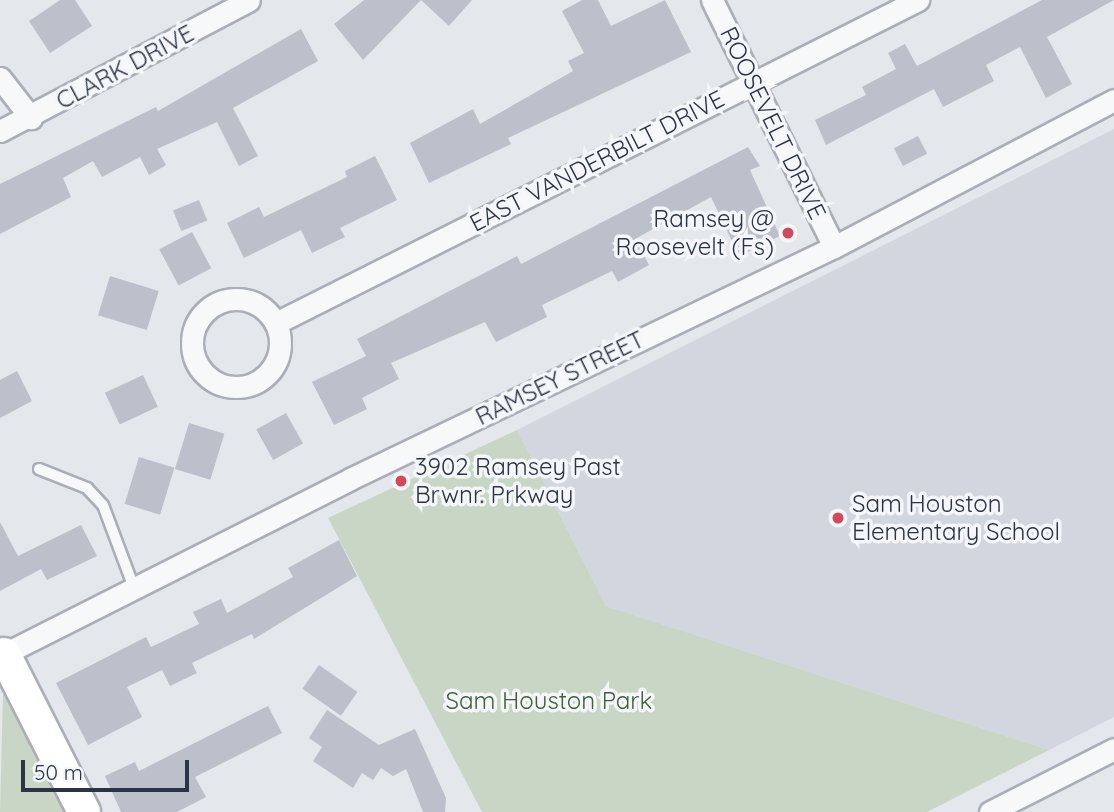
<!DOCTYPE html>
<style>
body{margin:0}
#map{position:relative;width:1114px;height:812px;overflow:hidden;background:#e4e7ec;font-family:Quicksand,sans-serif}
div>[style]{position:absolute}
.built>*{inset:0;background:#d2d6de}
.green>*{inset:0;background:#c9d6c5}
.building>*{inset:0;background:#bbc0ca;transform-origin:0 0}
.roads{filter:drop-shadow(2px 0 #a9aeb7) drop-shadow(-2px 0 #a9aeb7) drop-shadow(0 2px #a9aeb7) drop-shadow(0 -2px #a9aeb7)}
.lane>*{height:10px;margin:-5px;padding:0 5px;transform-origin:5px;border-radius:5px;background:#f7f8fa}
.street>*{height:21px;margin:-10.5px;padding:0 10.5px;transform-origin:10.5px;border-radius:10.5px;background:#f7f8fa}
.street>.ring{margin:-10.5px;padding:0;box-sizing:content-box;background:none;border:21px solid #f7f8fa;border-radius:50%}
.secondary>*{height:32px;margin:-16px;padding:0 16px;transform-origin:16px;border-radius:16px;background:#fff}
.dots>*{width:19px;height:19px;translate:-50% -50%;box-sizing:border-box;border:4px solid #f4f6f9;border-radius:50%}
span{translate:-50% -50%;white-space:nowrap;text-align:center;line-height:1.15;-webkit-text-stroke:7px #f4f6f9;paint-order:stroke}
.street-label{font-size:24px;color:#2b3445}
.poi-label{font-size:24px;color:#2b3445}
.right{translate:-100% -50%;text-align:right}
.left{translate:0 -50%;text-align:left}
.park-label{font-size:24px;color:#3f6138}
.scale{position:absolute;left:21px;top:760px;width:168px;height:32px;box-sizing:border-box;border:4px solid #2b3445;border-top:0;padding-left:9px;font-size:21px;line-height:24px;white-space:nowrap;color:#2b3445;-webkit-text-stroke:5px #f4f6f9;paint-order:stroke}
</style>
<div id="map">
<div class="built">
<i style="clip-path:polygon(1114px 129px,1114px 717px,1049px 750px,606px 606px,517px 430px)"></i>
</div>
<div class="green">
<i style="clip-path:polygon(517px 430px,606px 606px,1049px 750px,927px 812px,482px 812px,328px 518px)"></i>
<i style="clip-path:polygon(3px 694px,15px 706px,68px 812px,0 812px)"></i>
</div>
<div class="building">
<i style="clip-path:polygon(60px 0,75px 0,92px 26px,50px 53px,29px 21px)"></i>
<i style="clip-path:polygon(364px 0,472px 0,449px 26px,421px 0,363px 60px,334px 24px)"></i>
<i style="clip-path:polygon(582px 0,598px 0,611px 26px,665px 0,691px 52px,508px 138px,511px 144px,429px 183px,410px 143px,473px 109px,480px 124px,573px 71px,568px 61px,584px 53px,562px 11px)"></i>
<i style="clip-path:polygon(1042px 0,1114px 0,1047px 37px,1072px 84px,1046px 98px,1020px 47px,986px 65px,994px 81px,943px 107px,934px 89px,826px 145px,815px 120px,866px 95px,862px 87px,896px 69px,888px 53px,905px 44px,917px 66px)"></i>
<i style="clip-path:polygon(301px 29px,318px 61px,233px 108px,258px 156px,239px 166px,217px 122px,157px 149px,166px 165px,149px 175px,140px 157px,102px 177px,93px 161px,63px 178px,71px 197px,0 234px,0 184px,156px 107px,158px 111px)"></i>
<i style="left:918px;top:136px;width:20px;height:27px;rotate:63deg"></i>
<i style="clip-path:polygon(748px 147px,760px 166px,750px 170px,780px 236px,739px 256px,711px 197px,635px 239px,649px 265px,618px 282px,612px 271px,542px 305px,547px 317px,496px 342px,485px 322px,391px 363px,399px 379px,362px 398px,367px 409px,334px 425px,312px 382px,366px 356px,357px 339px,517px 256px,521px 264px)"></i>
<i style="clip-path:polygon(375px 156px,397px 200px,340px 228px,345px 237px,312px 253px,301px 230px,244px 258px,227px 223px,259px 207px,264px 217px,347px 177px,345px 171px)"></i>
<i style="left:199px;top:200px;width:22px;height:28px;rotate:68deg"></i>
<i style="left:192px;top:232px;width:41px;height:37px;rotate:62deg"></i>
<i style="left:110px;top:276px;width:51px;height:41px;rotate:17deg"></i>
<i style="clip-path:polygon(17px 371px,32px 401px,0 418px,0 380px)"></i>
<i style="left:143px;top:375px;width:35px;height:42px;rotate:65deg"></i>
<i style="left:286px;top:413px;width:35px;height:34px;rotate:61deg"></i>
<i style="left:189px;top:423px;width:37px;height:48px;rotate:17deg"></i>
<i style="left:139px;top:457px;width:37px;height:49px;rotate:17deg"></i>
<i style="clip-path:polygon(0 522px,18px 556px,81px 525px,97px 556px,47px 580px,41px 569px,0 591px)"></i>
<i style="clip-path:polygon(339px 540px,357px 576px,254px 639px,252px 634px,192px 663px,197px 673px,170px 686px,162px 670px,127px 687px,142px 717px,88px 745px,56px 683px,146px 637px,151px 647px,199px 624px,193px 612px,221px 599px,227px 613px,293px 577px,288px 568px)"></i>
<i style="left:319px;top:665px;width:47px;height:29px;rotate:35deg"></i>
<i style="clip-path:polygon(268px 706px,282px 733px,195px 777px,206px 797px,177px 812px,121px 812px,105px 776px,135px 762px,139px 771px)"></i>
<i style="clip-path:polygon(327px 710px,379px 745px,415px 729px,446px 798px,445px 812px,423px 812px,406px 769px,393px 776px,381px 768px,373px 780px,362px 773px,353px 788px,313px 761px,322px 747px,309px 738px)"></i>
</div>
<div class="roads">
<div class="lane">
<i style="left:39px;top:469px;width:52px;rotate:21.6deg"></i>
<i style="left:87px;top:488px;width:23px;rotate:47deg"></i>
<i style="left:103px;top:505px;width:89px;rotate:69.5deg"></i>
</div>
<div class="street">
<i style="left:712px;top:0;width:275px;rotate:63.7deg"></i>
<i style="left:0;top:78px;width:51px;rotate:52.2deg"></i>
<i style="left:0;top:131px;width:281px;rotate:-27.7deg"></i>
<i class="ring" style="left:192px;top:299px;width:67px;height:67px"></i>
<i style="left:276px;top:323px;width:719px;rotate:-26.71deg"></i>
<i style="left:4px;top:654px;width:388px;rotate:-26.8deg"></i>
<i style="left:350px;top:479px;width:537px;rotate:-25.61deg"></i>
<i style="left:834px;top:247px;width:316px;rotate:-27.7deg"></i>
<i style="left:990px;top:812px;width:139px;rotate:-26.9deg"></i>
</div>
<div class="secondary">
<i style="left:4px;top:654px;width:177px;rotate:63.1deg"></i>
</div>
</div>
<div class="dots">
<i style="left:788px;top:233px;background:#d1495b"></i>
<i style="left:401px;top:481px;background:#d1495b"></i>
<i style="left:838px;top:518px;background:#d1495b"></i>
</div>
<div class="street-label">
<span style="left:125px;top:67px;rotate:-28deg">CLARK DRIVE</span>
<span style="left:773px;top:123px;rotate:64deg">ROOSEVELT DRIVE</span>
<span style="left:597px;top:161px;rotate:-27deg">EAST VANDERBILT DRIVE</span>
<span style="left:560px;top:378px;rotate:-26deg">RAMSEY STREET</span>
</div>
<div class="poi-label">
<span class="right" style="left:774px;top:233px">Ramsey @<br>Roosevelt (Fs)</span>
<span class="left" style="left:415px;top:481px">3902 Ramsey Past<br>Brwnr. Prkway</span>
<span class="left" style="left:852px;top:518px">Sam Houston<br>Elementary School</span>
</div>
<div class="park-label">
<span style="left:549px;top:701px">Sam Houston Park</span>
</div>
<div class="scale">50 m</div>
</div>
